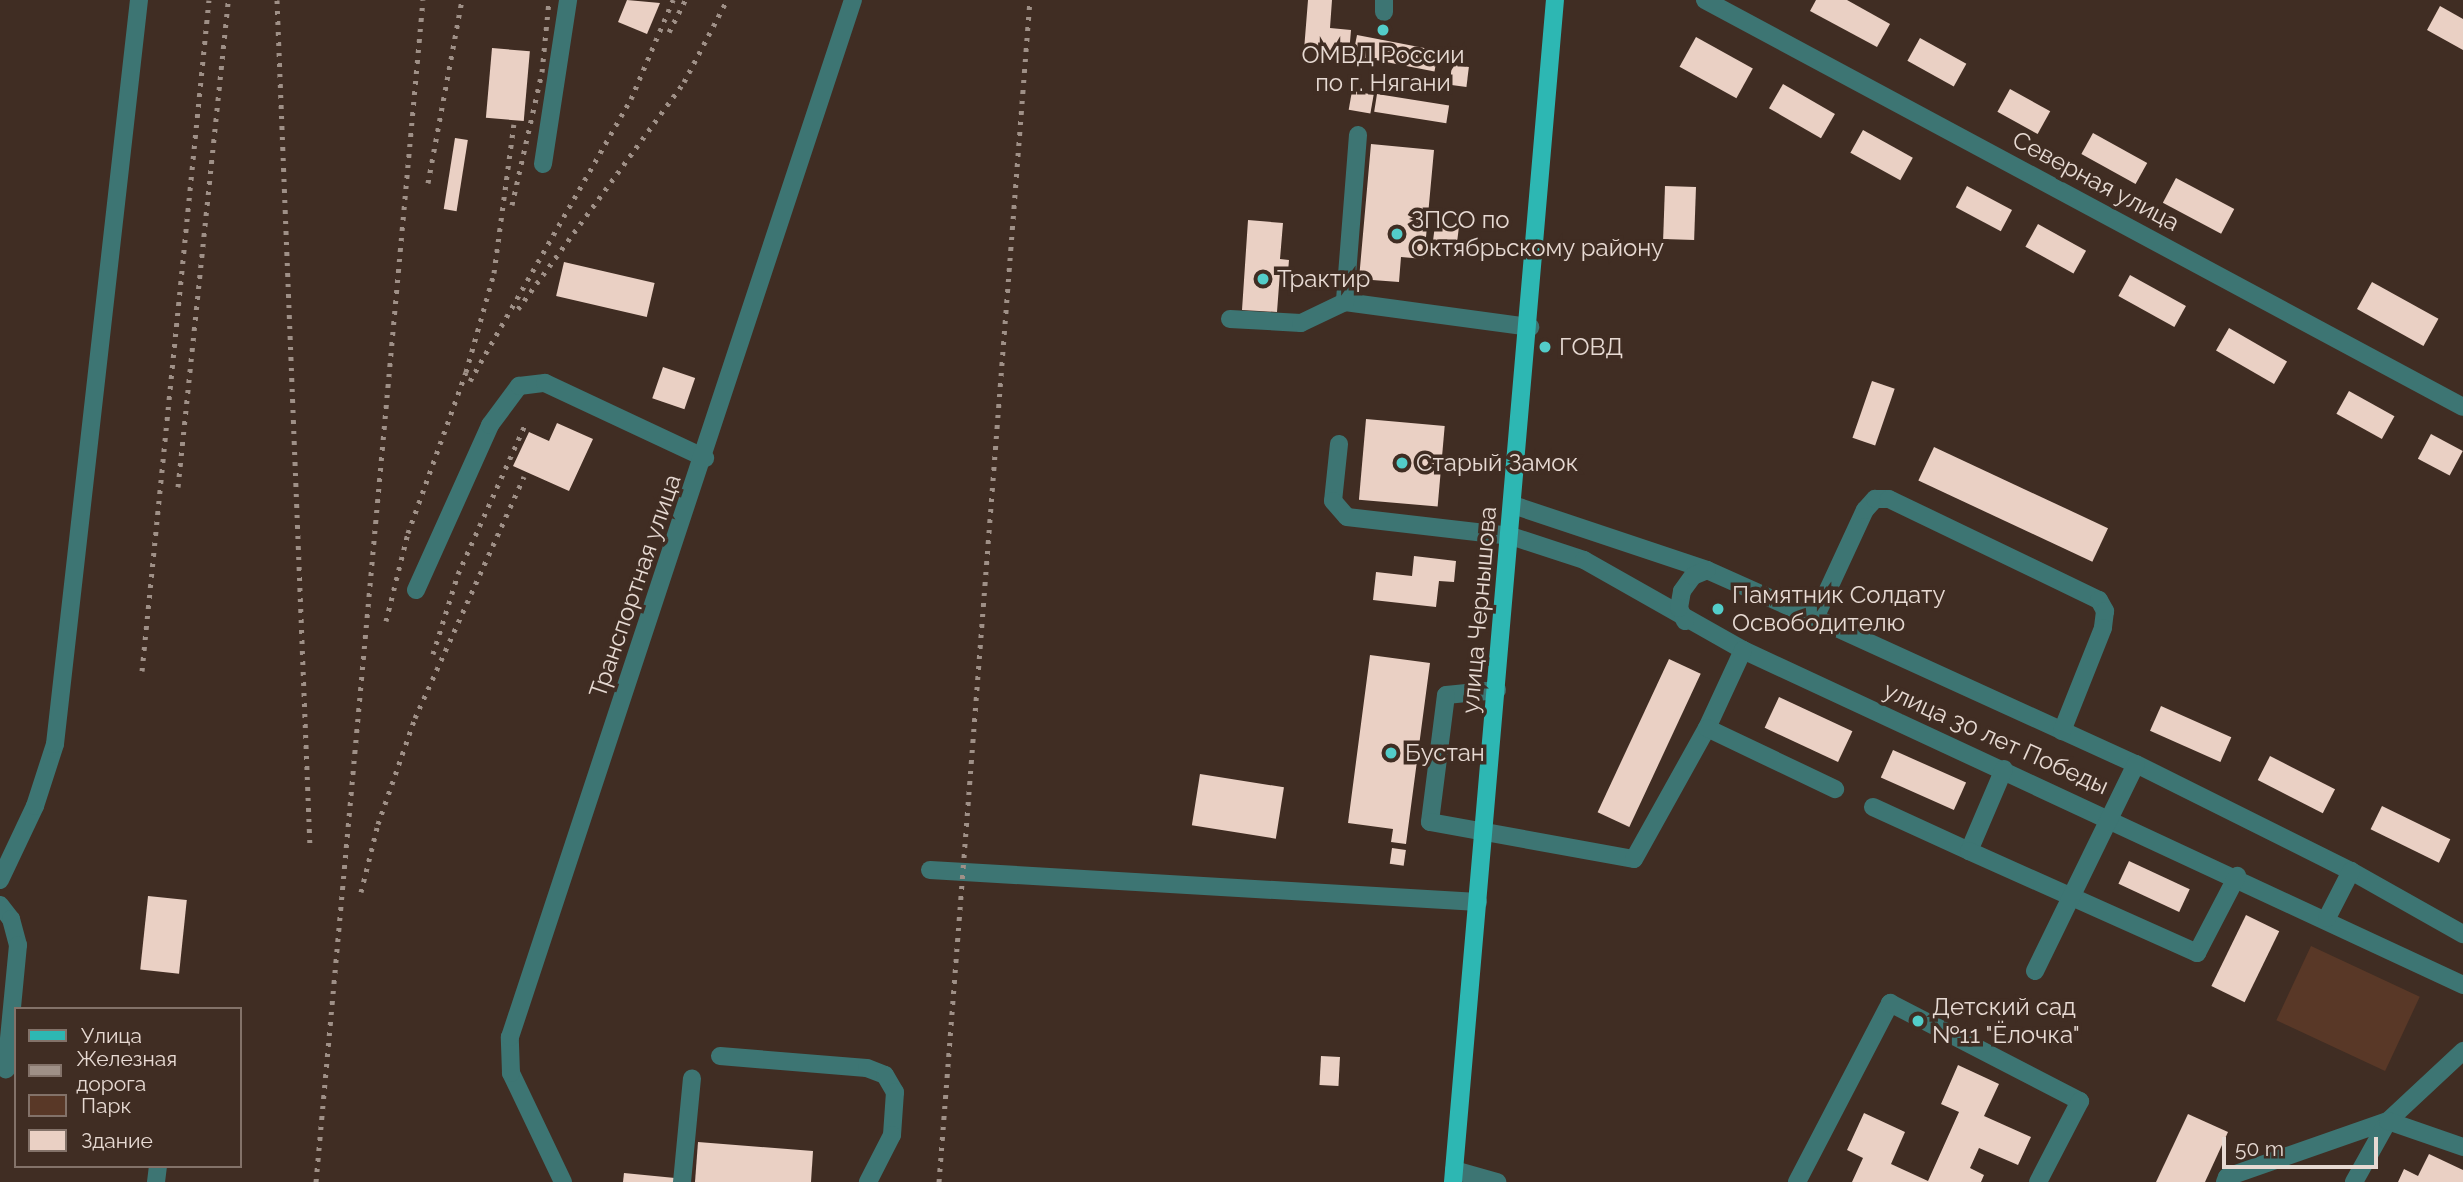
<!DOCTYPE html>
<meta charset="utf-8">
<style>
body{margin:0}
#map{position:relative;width:2463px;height:1182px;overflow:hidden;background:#402d23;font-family:Raleway,sans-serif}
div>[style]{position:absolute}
.green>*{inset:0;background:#593827;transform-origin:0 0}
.building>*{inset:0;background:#ead0c4;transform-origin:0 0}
.minor>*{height:18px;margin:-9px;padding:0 9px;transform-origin:9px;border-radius:9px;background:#3d7573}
.major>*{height:18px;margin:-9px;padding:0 9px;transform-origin:9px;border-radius:9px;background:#2db7b3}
.rail>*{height:5px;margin-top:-2.5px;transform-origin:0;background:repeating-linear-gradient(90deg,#9f9087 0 3.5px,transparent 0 10.5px)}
.dots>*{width:19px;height:19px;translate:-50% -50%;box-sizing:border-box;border:4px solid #402d23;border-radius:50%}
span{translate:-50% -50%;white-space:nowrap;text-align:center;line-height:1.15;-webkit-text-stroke:7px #402d23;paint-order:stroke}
.poi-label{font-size:24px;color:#e7dad3}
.left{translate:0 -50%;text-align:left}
.street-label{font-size:24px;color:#e7dad3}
.legend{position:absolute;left:14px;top:1007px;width:228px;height:161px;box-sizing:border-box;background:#402d23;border:2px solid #837269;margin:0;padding:9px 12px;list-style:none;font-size:21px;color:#e7dad3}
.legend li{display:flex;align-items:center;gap:14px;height:35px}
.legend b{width:35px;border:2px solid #837269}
.scale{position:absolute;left:2222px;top:1137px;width:156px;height:32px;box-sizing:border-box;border:4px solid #e7dad3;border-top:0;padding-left:9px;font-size:21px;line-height:24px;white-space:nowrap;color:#e7dad3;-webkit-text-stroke:5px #402d23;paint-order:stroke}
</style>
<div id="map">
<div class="green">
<i style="left:2311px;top:946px;width:120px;height:82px;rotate:25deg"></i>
</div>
<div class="building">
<i style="clip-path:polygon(627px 0,660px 3px,647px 34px,618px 22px)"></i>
<i style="clip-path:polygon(1308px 0,1332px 0,1330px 28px,1351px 30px,1349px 54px,1304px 50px)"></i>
<i style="clip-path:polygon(1816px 0,1847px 0,1890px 24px,1877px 47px,1810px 11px)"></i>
<i style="clip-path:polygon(2440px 6px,2463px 19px,2463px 50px,2427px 30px)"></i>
<i style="left:1357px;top:35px;width:83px;height:21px;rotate:11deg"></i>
<i style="left:1696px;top:37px;width:65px;height:34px;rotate:29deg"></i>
<i style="left:1920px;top:38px;width:53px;height:26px;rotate:29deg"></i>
<i style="left:492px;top:48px;width:38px;height:70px;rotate:5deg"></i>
<i style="left:1452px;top:65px;width:17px;height:20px;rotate:7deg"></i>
<i style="left:1783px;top:84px;width:60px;height:28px;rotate:30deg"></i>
<i style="left:2010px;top:89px;width:46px;height:26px;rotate:29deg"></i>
<i style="left:1352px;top:91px;width:22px;height:19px;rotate:10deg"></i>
<i style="left:1377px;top:94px;width:73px;height:18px;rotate:9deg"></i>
<i style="left:1863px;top:130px;width:57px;height:26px;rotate:29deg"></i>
<i style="left:2093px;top:133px;width:62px;height:24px;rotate:29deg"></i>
<i style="left:455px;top:138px;width:13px;height:72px;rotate:9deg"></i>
<i style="clip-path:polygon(1371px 144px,1434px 150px,1424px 259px,1401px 257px,1399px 282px,1359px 279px)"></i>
<i style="left:2176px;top:178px;width:66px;height:28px;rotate:28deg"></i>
<i style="left:1665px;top:186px;width:31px;height:53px;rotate:2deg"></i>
<i style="left:1967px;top:186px;width:51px;height:24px;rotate:28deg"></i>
<i style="clip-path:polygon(1248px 220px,1283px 223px,1280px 259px,1289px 260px,1288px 272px,1280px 272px,1277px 312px,1242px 310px)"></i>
<i style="left:2038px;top:224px;width:55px;height:26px;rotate:29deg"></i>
<i style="left:1435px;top:225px;width:24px;height:19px;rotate:7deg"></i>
<i style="left:564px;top:262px;width:93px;height:35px;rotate:13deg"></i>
<i style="left:2130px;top:275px;width:64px;height:24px;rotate:29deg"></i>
<i style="left:2372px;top:282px;width:76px;height:31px;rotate:29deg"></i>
<i style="left:2229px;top:328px;width:67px;height:26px;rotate:30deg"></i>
<i style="left:663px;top:367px;width:34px;height:33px;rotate:19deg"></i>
<i style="left:1872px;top:381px;width:24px;height:60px;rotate:19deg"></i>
<i style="left:2349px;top:391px;width:52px;height:26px;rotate:29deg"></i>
<i style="left:1366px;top:419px;width:79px;height:81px;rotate:5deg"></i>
<i style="clip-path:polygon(557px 423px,593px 439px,569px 491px,513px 466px,529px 432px,549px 441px)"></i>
<i style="left:2431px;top:434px;width:36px;height:28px;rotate:28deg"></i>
<i style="left:1934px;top:447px;width:192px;height:37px;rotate:25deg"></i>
<i style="clip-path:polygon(1414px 556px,1456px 561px,1454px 582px,1439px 581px,1436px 607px,1373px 600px,1376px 572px,1412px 576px)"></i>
<i style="clip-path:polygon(1370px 655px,1430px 663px,1406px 844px,1391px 842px,1393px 829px,1348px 823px)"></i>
<i style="left:1669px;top:659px;width:35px;height:169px;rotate:25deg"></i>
<i style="left:1779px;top:697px;width:81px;height:34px;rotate:25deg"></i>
<i style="left:2161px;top:706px;width:77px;height:27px;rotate:24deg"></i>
<i style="left:1893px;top:750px;width:80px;height:30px;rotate:24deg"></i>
<i style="left:2270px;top:756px;width:73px;height:27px;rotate:27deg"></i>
<i style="left:1200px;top:774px;width:85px;height:52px;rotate:9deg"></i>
<i style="left:2382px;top:806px;width:76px;height:26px;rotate:26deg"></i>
<i style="left:1392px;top:848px;width:14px;height:16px;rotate:8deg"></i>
<i style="left:2129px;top:861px;width:67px;height:25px;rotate:25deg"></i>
<i style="left:148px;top:896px;width:39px;height:74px;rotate:6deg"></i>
<i style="left:2246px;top:915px;width:37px;height:79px;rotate:26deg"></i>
<i style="left:1321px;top:1056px;width:19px;height:29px;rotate:3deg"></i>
<i style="clip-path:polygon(1958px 1065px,1999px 1084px,1984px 1116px,2031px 1137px,2018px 1165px,1979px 1148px,1970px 1168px,1984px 1175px,1981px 1182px,1852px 1182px,1863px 1158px,1847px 1150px,1864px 1113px,1905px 1132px,1891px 1164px,1928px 1181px,1959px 1112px,1941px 1104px)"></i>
<i style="clip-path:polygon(2188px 1114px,2228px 1132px,2205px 1182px,2156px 1182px)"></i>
<i style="clip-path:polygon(698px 1142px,813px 1151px,811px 1182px,695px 1182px)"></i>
<i style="clip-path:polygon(2429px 1154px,2463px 1170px,2463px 1182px,2398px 1182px,2404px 1169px,2418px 1176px)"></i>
<i style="clip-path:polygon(624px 1173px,675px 1178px,674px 1182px,623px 1182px)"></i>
</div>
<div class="minor">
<i style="left:1705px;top:0;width:860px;rotate:28.23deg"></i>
<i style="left:1384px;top:12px;width:12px;rotate:-90deg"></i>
<i style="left:1358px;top:135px;width:168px;rotate:94.5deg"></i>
<i style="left:1345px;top:302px;width:187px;rotate:7.7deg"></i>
<i style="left:543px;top:164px;width:166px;rotate:-81.3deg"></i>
<i style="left:1230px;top:319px;width:71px;rotate:3.2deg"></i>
<i style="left:1301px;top:323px;width:49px;rotate:-25.5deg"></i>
<i style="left:1339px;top:444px;width:57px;rotate:96deg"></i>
<i style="left:1333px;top:501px;width:21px;rotate:49deg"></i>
<i style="left:1347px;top:517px;width:165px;rotate:6.6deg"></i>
<i style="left:1511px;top:536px;width:77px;rotate:18.2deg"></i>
<i style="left:1584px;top:560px;width:183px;rotate:29.5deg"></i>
<i style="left:1743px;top:650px;width:794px;rotate:24.95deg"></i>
<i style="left:1513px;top:505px;width:205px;rotate:18.5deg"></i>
<i style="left:1707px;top:570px;width:118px;rotate:24deg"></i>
<i style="left:1815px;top:618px;width:353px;rotate:24.5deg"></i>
<i style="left:2136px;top:764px;width:240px;rotate:26.5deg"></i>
<i style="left:2351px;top:871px;width:129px;rotate:29.4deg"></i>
<i style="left:416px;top:590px;width:181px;rotate:-65.8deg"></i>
<i style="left:490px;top:425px;width:49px;rotate:-53.4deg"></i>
<i style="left:519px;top:386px;width:26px;rotate:-7deg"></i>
<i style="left:545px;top:383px;width:177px;rotate:25.1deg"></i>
<i style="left:1815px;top:618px;width:119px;rotate:-65.2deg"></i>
<i style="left:1865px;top:510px;width:15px;rotate:-48deg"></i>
<i style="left:1875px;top:499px;width:14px"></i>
<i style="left:1889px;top:499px;width:233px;rotate:25.7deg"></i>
<i style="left:2099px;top:600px;width:13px;rotate:61deg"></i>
<i style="left:2105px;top:611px;width:17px;rotate:97deg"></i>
<i style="left:2103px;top:628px;width:111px;rotate:111.7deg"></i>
<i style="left:1685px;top:621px;width:14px;rotate:-115deg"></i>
<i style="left:1679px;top:608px;width:17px;rotate:-80deg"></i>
<i style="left:1682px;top:591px;width:19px;rotate:-54deg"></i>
<i style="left:1693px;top:576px;width:15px;rotate:-23deg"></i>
<i style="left:1497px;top:690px;width:51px;rotate:174.4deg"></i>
<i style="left:1446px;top:695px;width:128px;rotate:97.2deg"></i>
<i style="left:1430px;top:822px;width:207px;rotate:10.3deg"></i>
<i style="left:1634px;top:859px;width:150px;rotate:-60.9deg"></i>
<i style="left:1707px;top:728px;width:86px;rotate:-65.2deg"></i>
<i style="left:1707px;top:728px;width:142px;rotate:25.5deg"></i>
<i style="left:1873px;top:807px;width:106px;rotate:24.6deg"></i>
<i style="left:1969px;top:851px;width:89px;rotate:-66.9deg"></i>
<i style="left:1969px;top:851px;width:250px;rotate:24.1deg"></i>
<i style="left:2197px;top:953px;width:87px;rotate:-62.5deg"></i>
<i style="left:930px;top:870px;width:549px;rotate:3.34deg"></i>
<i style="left:0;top:880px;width:82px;rotate:-64.7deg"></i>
<i style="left:35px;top:806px;width:65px;rotate:-72.1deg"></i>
<i style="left:55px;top:744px;width:749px;rotate:-83.56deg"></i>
<i style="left:0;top:905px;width:18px;rotate:52deg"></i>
<i style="left:11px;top:919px;width:27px;rotate:75deg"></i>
<i style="left:18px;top:945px;width:125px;rotate:95.5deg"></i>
<i style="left:2327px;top:918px;width:53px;rotate:-62.9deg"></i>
<i style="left:2035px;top:971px;width:230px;rotate:-64deg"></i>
<i style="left:720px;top:1056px;width:147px;rotate:4.7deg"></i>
<i style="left:867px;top:1068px;width:19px;rotate:21deg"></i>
<i style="left:885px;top:1075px;width:20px;rotate:60deg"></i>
<i style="left:895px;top:1092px;width:43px;rotate:94deg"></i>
<i style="left:892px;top:1135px;width:53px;rotate:117.1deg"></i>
<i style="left:1454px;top:1170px;width:45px;rotate:15.6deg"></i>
<i style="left:156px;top:1182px;width:16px;rotate:-83deg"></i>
<i style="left:563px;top:1182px;width:121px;rotate:-115.5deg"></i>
<i style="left:511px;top:1073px;width:36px;rotate:-92deg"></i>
<i style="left:510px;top:1037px;width:1092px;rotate:-71.7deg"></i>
<i style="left:682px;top:1182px;width:104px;rotate:-84.5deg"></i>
<i style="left:1797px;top:1182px;width:202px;rotate:-62.5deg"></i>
<i style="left:1890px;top:1003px;width:214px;rotate:27.3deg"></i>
<i style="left:2080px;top:1101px;width:91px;rotate:117.4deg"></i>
<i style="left:2225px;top:1182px;width:5px;rotate:-68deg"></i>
<i style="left:2227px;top:1177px;width:170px;rotate:-19.2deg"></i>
<i style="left:2388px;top:1121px;width:103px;rotate:-43deg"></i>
<i style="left:2354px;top:1182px;width:70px;rotate:-60.9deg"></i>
<i style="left:2388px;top:1121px;width:79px;rotate:19.1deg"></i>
</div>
<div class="major">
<i style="left:1453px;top:1182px;width:1186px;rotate:-85.07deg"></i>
</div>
<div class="rail">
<i style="left:277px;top:0;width:850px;rotate:87.77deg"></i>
<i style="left:669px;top:32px;width:36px;rotate:-63deg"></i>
<i style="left:428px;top:183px;width:186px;rotate:-79.5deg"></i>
<i style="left:512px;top:205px;width:136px;rotate:-77.3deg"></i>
<i style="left:542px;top:72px;width:72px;rotate:-84.4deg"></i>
<i style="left:518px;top:309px;width:281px;rotate:-53.8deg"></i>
<i style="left:684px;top:82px;width:93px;rotate:-62.3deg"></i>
<i style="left:470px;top:381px;width:325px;rotate:-60.3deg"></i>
<i style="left:631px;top:99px;width:108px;rotate:-67deg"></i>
<i style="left:178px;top:487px;width:490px;rotate:-84.1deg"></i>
<i style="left:386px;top:621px;width:91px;rotate:-76deg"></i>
<i style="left:408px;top:533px;width:171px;rotate:-70.2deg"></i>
<i style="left:466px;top:372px;width:103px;rotate:-74.2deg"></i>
<i style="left:494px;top:273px;width:150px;rotate:-82.4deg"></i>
<i style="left:433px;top:654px;width:84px;rotate:-72.6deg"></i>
<i style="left:458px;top:574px;width:166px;rotate:-65.8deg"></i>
<i style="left:142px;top:671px;width:674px;rotate:-84.3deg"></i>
<i style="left:361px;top:892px;width:70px;rotate:-76deg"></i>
<i style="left:378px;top:824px;width:112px;rotate:-70.8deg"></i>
<i style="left:415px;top:718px;width:265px;rotate:-65.7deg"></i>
<i style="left:316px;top:1182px;width:1187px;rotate:-84.83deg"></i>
<i style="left:939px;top:1182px;width:1185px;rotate:-85.6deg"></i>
</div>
<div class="dots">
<i style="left:1383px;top:30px;background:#53cdc9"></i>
<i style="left:1397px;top:234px;background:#53cdc9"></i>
<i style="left:1263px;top:279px;background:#53cdc9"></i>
<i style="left:1545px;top:347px;background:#53cdc9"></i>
<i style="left:1402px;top:463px;background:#53cdc9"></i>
<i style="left:1718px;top:609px;background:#53cdc9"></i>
<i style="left:1391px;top:753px;background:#53cdc9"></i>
<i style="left:1918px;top:1021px;background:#53cdc9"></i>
</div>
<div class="poi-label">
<span style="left:1383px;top:69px">ОМВД России<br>по г. Нягани</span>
<span class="left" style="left:1411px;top:234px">ЗПСО по<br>Октябрьскому району</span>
<span class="left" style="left:1277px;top:279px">Трактир</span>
<span class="left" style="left:1559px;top:347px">ГОВД</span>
<span class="left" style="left:1416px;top:463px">Старый Замок</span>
<span class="left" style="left:1732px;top:609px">Памятник Солдату<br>Освободителю</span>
<span class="left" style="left:1405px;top:753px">Бустан</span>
<span class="left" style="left:1932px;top:1021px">Детский сад<br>№11 "Ёлочка"</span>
</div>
<div class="street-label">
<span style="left:2096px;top:181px;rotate:28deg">Северная улица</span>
<span style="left:635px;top:586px;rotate:-71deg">Транспортная улица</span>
<span style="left:1479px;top:610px;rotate:-85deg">улица Чернышова</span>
<span style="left:1996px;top:738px;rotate:24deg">улица 30 лет Победы</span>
</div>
<ul class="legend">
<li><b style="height:9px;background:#2db7b3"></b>Улица</li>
<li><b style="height:9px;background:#9f9087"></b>Железная дорога</li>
<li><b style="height:19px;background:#593827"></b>Парк</li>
<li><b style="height:19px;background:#ead0c4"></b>Здание</li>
</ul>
<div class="scale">50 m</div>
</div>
